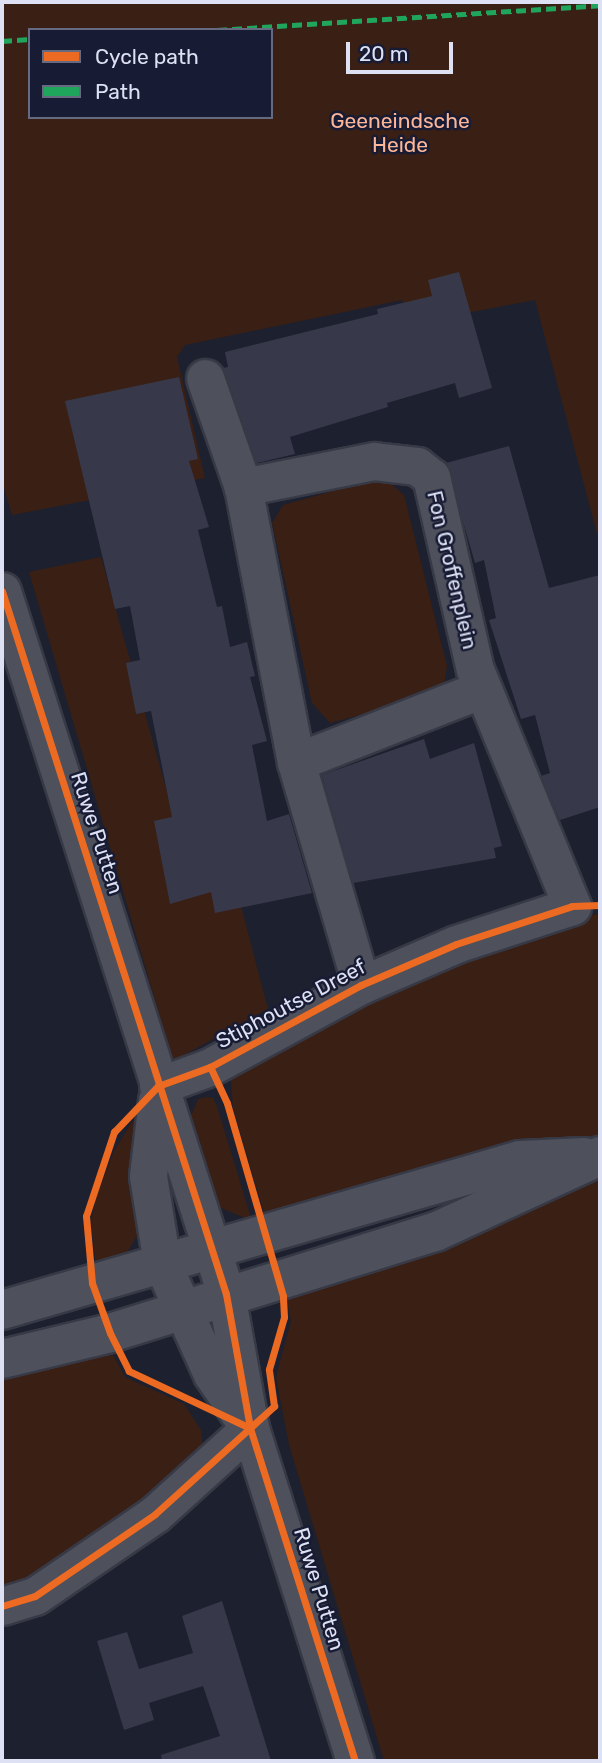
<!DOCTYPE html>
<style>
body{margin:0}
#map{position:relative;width:602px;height:1763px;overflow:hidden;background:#1d202e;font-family:Rubik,sans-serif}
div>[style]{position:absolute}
.green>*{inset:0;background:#3a1f14}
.building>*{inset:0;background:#37394a}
.roads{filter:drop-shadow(2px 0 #373a46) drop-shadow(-2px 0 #373a46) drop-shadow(0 2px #373a46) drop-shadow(0 -2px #373a46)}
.minor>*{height:37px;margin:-18.5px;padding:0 18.5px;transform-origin:18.5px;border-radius:18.5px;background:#4e505b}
.secondary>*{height:38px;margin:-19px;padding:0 19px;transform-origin:19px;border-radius:19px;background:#4e505b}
.quiet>*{height:5px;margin-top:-2.5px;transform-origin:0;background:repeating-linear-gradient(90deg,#20a55d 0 10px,transparent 0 15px)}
.cycleway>*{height:7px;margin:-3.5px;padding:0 3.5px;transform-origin:3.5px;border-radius:3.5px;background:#ed6a23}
span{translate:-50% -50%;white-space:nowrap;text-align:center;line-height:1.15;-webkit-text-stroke:5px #171b34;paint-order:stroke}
.park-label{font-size:21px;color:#fdb697}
.street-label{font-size:21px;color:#dde1f3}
.frame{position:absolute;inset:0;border:4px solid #dde1f3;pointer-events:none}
.legend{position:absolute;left:28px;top:28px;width:245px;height:91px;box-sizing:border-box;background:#171b34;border:2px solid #666a80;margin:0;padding:9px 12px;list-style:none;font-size:21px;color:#dde1f3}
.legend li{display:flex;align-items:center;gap:14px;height:35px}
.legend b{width:35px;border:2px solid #666a80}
.scale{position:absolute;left:346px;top:42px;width:107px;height:32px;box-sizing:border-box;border:4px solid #dde1f3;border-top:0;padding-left:9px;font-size:21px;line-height:24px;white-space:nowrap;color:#dde1f3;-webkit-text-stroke:5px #171b34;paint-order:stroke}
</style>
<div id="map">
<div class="green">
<i style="clip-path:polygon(evenodd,2px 2px,600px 2px,600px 545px,535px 300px,413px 323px,402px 300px,185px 345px,177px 357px,205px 478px,12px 515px,2px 481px,2px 2px,30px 30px,271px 30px,271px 117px,30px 117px,30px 30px)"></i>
<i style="clip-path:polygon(383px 477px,404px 495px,447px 666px,443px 693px,330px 723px,312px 703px,272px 523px,283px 505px)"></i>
<i style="clip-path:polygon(101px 557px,187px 863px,236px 887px,268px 1009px,173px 1061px,29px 572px)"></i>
<i style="clip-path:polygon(600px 914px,600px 1136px,512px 1152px,266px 1220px,233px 1108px,230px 1069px,308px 1023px,554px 919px)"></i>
<i style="clip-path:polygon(205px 1097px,213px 1098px,217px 1106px,252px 1221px,216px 1206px,188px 1123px,198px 1099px)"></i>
<i style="clip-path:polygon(134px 1119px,140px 1121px,139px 1232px,128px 1251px,96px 1268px,91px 1221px,97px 1195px,114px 1151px)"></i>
<i style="clip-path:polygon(600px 1176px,600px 1761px,384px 1761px,289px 1445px,276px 1377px,291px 1321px,285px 1290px)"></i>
<i style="clip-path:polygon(104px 1339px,125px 1377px,184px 1404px,201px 1430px,203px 1447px,179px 1477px,2px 1597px,2px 1368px)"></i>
</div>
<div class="building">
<i style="clip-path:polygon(459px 272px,492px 388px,459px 398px,455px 383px,387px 403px,388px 407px,290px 437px,295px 454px,257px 463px,223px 368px,228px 367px,225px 352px,378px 314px,377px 309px,432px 296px,428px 280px)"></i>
<i style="clip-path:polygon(179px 377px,198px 459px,189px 461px,209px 527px,198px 530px,217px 607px,222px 606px,230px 647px,247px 642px,255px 676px,250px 677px,267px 741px,252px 745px,267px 821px,289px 814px,312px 893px,215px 913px,211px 892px,170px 904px,154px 821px,172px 817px,151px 711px,136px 714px,126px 663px,140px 660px,130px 606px,115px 609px,65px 401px)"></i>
<i style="clip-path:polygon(509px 446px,549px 588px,600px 575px,600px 807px,560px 820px,541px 776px,550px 773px,535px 715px,521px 719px,489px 620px,496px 618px,484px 560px,475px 563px,446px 463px)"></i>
<i style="clip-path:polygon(424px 739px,430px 759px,474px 743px,502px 846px,494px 848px,496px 858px,353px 883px,322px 775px)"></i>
<i style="clip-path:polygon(222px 1601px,271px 1761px,162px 1761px,161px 1755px,220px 1736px,203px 1686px,149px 1703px,154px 1720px,124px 1730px,97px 1641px,127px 1632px,139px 1669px,193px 1653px,182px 1616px)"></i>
</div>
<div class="roads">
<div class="minor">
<i style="left:205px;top:378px;width:115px;rotate:70.8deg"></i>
<i style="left:243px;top:487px;width:280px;rotate:79.1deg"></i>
<i style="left:296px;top:762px;width:232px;rotate:73.7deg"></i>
<i style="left:2px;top:591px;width:738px;rotate:72.33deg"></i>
<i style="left:226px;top:1294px;width:136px;rotate:79.8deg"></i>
<i style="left:250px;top:1428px;width:349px;rotate:72.5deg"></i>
<i style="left:296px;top:762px;width:200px;rotate:-21.4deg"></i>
<i style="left:158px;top:1086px;width:55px;rotate:-20.1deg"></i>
<i style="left:210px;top:1067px;width:172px;rotate:-28.5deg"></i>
<i style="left:361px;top:985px;width:103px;rotate:-23.3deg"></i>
<i style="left:456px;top:944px;width:122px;rotate:-18.1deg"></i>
<i style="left:572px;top:906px;width:255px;rotate:-112.3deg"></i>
<i style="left:475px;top:670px;width:198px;rotate:-102.8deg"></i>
<i style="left:431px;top:477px;width:18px;rotate:-142deg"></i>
<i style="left:417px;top:466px;width:43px;rotate:-173.4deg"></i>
<i style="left:374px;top:461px;width:134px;rotate:168.8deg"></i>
<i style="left:157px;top:1100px;width:77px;rotate:96.8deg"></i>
<i style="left:148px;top:1176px;width:88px;rotate:80.9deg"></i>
<i style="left:162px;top:1263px;width:122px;rotate:65.8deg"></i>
<i style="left:212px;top:1374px;width:55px;rotate:55.4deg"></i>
<i style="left:2px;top:1606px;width:34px;rotate:-17deg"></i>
<i style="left:35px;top:1596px;width:145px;rotate:-34.3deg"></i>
<i style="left:155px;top:1514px;width:128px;rotate:-42.2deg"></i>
</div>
<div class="secondary">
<i style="left:2px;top:1310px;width:539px;rotate:-16.15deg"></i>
<i style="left:520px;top:1160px;width:64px;rotate:-2.7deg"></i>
<i style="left:2px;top:1359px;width:111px;rotate:-13.5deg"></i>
<i style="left:110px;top:1333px;width:340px;rotate:-17.3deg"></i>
<i style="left:435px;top:1232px;width:182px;rotate:-24.7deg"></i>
</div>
</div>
<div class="quiet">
<i style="left:217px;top:30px;width:384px;rotate:-3.7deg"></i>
<i style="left:2px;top:41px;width:28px;rotate:-4deg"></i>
</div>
<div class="cycleway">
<i style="left:2px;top:591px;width:738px;rotate:72.33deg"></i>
<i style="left:226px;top:1294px;width:136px;rotate:79.8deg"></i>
<i style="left:250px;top:1428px;width:349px;rotate:72.5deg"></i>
<i style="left:250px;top:1428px;width:134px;rotate:-154.8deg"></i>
<i style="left:129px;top:1371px;width:42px;rotate:-116.6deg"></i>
<i style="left:110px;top:1333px;width:53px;rotate:-109.8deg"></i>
<i style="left:92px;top:1283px;width:67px;rotate:-95.1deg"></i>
<i style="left:86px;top:1216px;width:89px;rotate:-71.6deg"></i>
<i style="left:114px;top:1132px;width:64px;rotate:-46.3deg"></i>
<i style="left:158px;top:1086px;width:55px;rotate:-20.1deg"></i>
<i style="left:210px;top:1067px;width:172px;rotate:-28.5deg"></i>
<i style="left:361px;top:985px;width:103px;rotate:-23.3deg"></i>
<i style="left:456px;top:944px;width:122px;rotate:-18.1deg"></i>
<i style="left:572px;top:906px;width:28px;rotate:-2deg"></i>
<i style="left:2px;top:1606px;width:34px;rotate:-17deg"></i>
<i style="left:35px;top:1596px;width:145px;rotate:-34.3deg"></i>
<i style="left:155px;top:1514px;width:161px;rotate:-42.2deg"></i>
<i style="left:274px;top:1406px;width:37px;rotate:-98deg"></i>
<i style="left:269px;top:1369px;width:54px;rotate:-73.9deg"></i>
<i style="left:284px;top:1317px;width:21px;rotate:-93deg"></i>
<i style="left:283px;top:1296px;width:201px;rotate:-106.2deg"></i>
<i style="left:227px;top:1103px;width:40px;rotate:-115deg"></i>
</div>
<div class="park-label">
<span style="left:400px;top:133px">Geeneindsche<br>Heide</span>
</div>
<div class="street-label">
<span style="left:452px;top:570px;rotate:77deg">Fon Groffenplein</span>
<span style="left:97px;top:833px;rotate:72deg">Ruwe Putten</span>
<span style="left:291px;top:1004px;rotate:-28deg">Stiphoutse Dreef</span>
<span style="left:319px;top:1589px;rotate:73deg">Ruwe Putten</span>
</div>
<div class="frame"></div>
<ul class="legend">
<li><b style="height:9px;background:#ed6a23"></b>Cycle path</li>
<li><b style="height:9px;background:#20a55d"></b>Path</li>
</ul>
<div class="scale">20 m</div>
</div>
